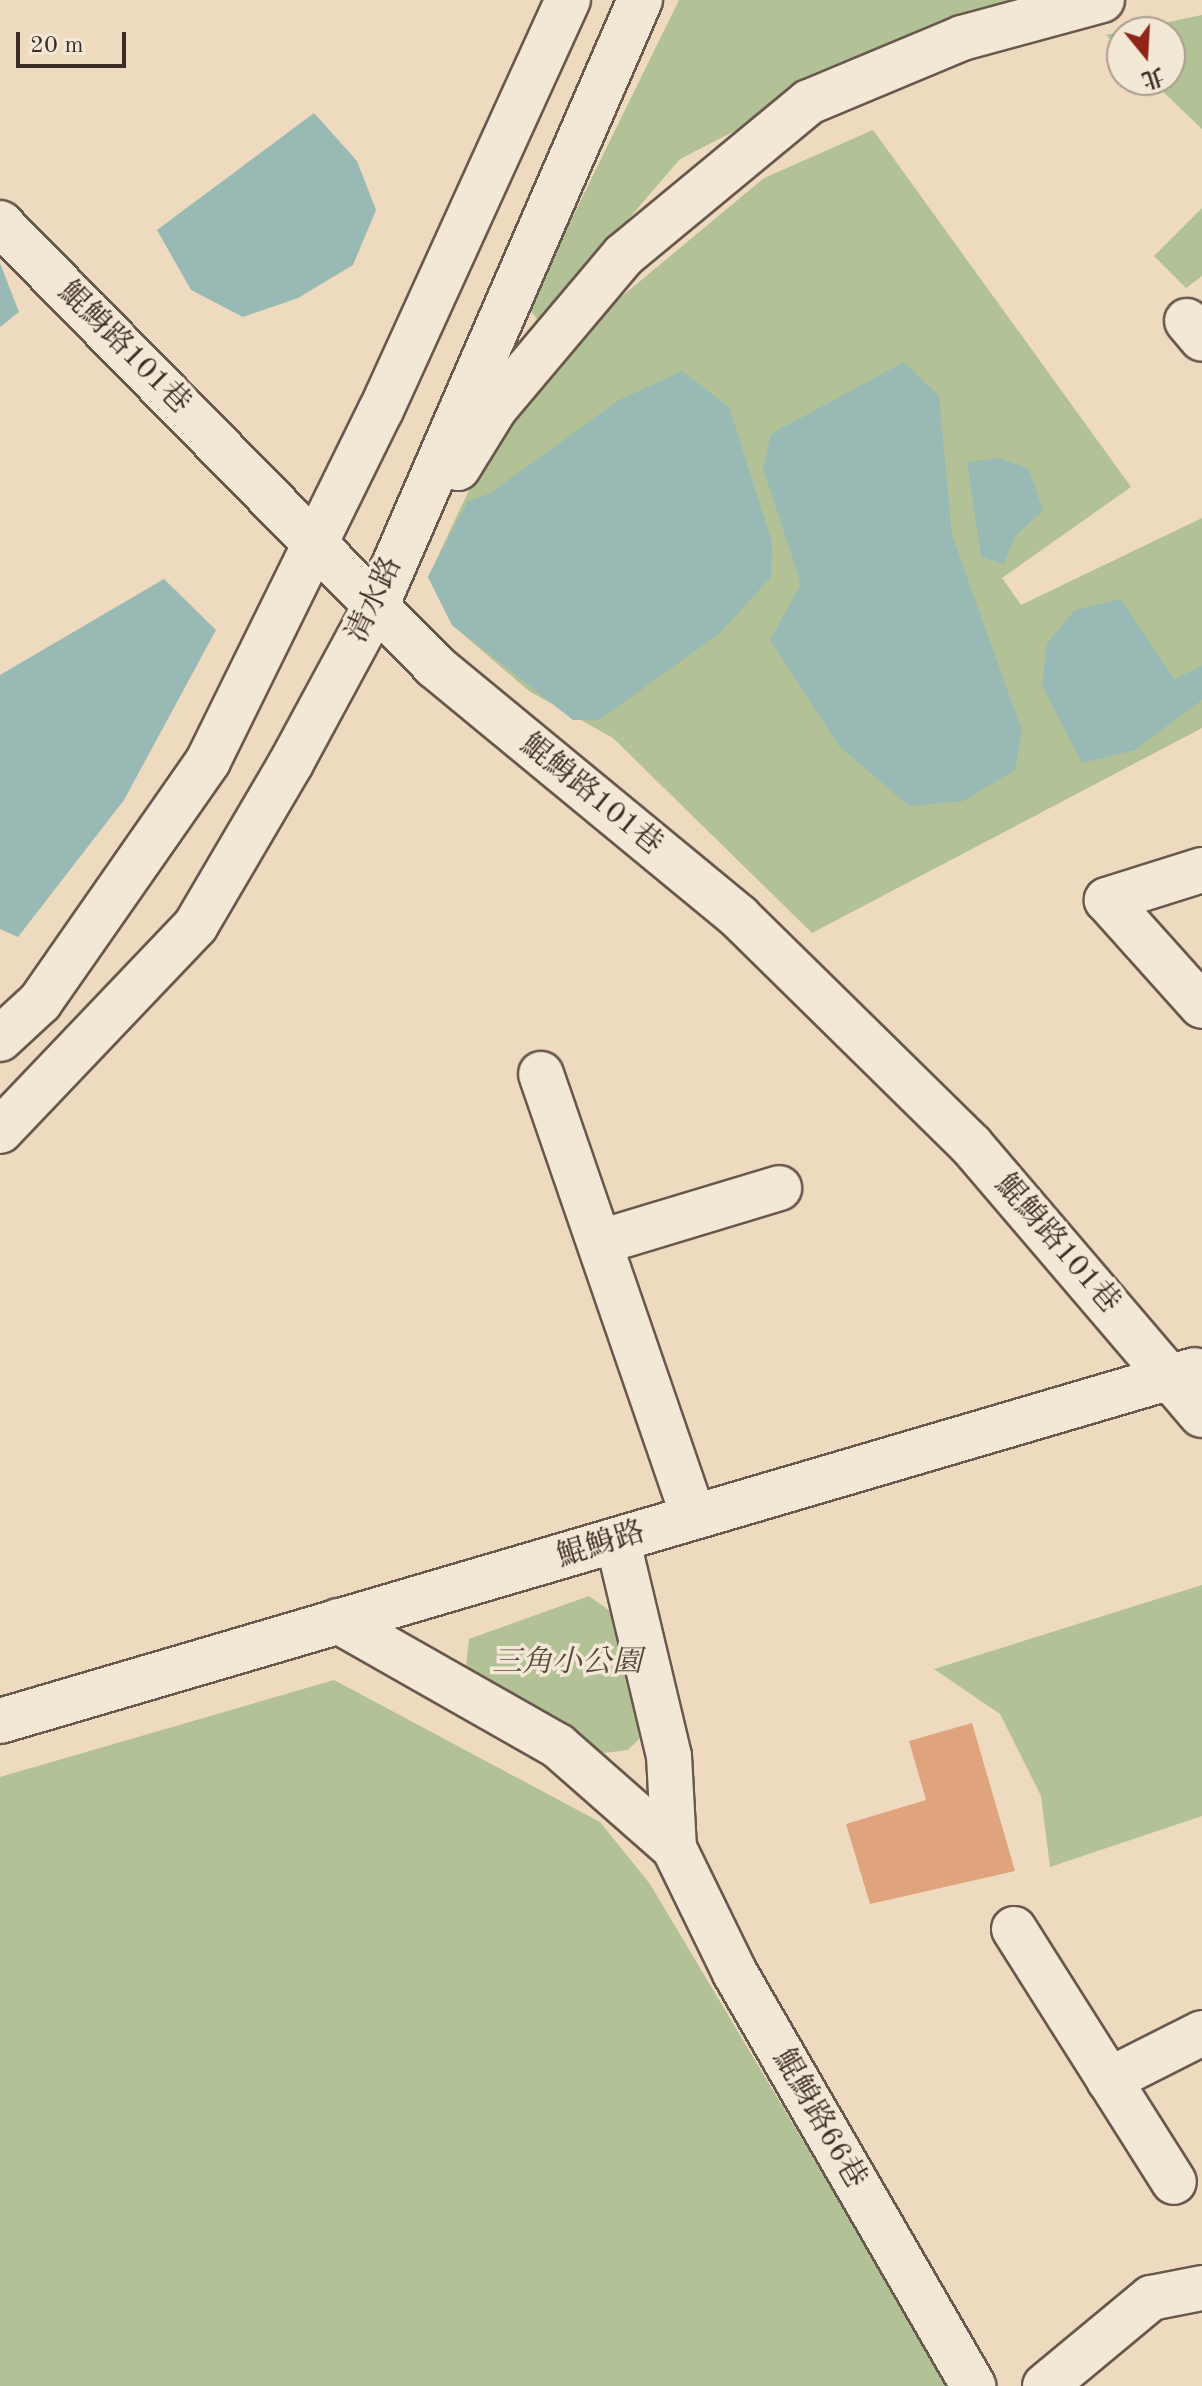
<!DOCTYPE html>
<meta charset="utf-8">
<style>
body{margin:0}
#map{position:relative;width:1202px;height:2386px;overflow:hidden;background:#eddabf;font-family:"Old Standard TT","Noto Serif TC",serif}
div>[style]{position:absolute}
.green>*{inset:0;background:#b2c196}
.water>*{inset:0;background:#99bab4}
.building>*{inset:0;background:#dfa47e}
.roads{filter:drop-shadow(2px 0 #69584d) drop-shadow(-2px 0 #69584d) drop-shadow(0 2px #69584d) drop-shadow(0 -2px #69584d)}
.minor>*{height:44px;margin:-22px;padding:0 22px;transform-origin:22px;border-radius:22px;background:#f3e7d5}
span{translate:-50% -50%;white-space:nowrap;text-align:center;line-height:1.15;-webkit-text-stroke:7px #f3e7d5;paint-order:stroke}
.street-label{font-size:30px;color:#3d2d27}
.park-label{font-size:30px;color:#544b3d;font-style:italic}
.north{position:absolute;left:1106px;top:16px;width:80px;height:80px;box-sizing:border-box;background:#f3e7d5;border:2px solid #aa9d8f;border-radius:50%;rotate:162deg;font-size:22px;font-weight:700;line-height:32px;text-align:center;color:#3d2d27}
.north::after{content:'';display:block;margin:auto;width:28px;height:36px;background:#8f2418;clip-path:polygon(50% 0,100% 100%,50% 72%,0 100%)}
.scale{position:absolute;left:16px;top:32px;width:110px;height:36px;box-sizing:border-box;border:4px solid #3d2d27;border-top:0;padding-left:10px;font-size:24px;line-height:28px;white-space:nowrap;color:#3d2d27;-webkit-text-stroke:6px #f3e7d5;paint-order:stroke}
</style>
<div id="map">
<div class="green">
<i style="clip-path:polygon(679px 0,1070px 0,905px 44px,680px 159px,540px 322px,528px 308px)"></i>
<i style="clip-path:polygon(1202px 15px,1202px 129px,1151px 80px,1170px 80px,1170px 32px,1122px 32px,1122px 51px,1106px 35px)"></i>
<i style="clip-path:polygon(873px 130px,1131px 487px,1002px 578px,1021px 605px,1202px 518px,1202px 728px,812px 933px,613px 738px,529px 691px,452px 625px,428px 577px,489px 448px,579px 332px,764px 178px)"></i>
<i style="clip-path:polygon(1202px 208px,1202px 276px,1186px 288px,1154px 256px)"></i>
<i style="clip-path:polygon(1202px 1585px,1202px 1816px,1050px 1867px,1041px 1796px,1000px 1714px,934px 1669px)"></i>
<i style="clip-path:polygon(589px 1596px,610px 1611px,646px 1732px,628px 1750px,604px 1753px,466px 1668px,469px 1639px)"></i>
<i style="clip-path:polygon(334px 1680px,600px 1822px,650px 1884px,949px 2386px,0 2386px,0 1777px)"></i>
</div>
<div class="water">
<i style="clip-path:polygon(314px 113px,357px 161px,376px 210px,353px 265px,298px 298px,243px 317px,191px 290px,157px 230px)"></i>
<i style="clip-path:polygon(0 263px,19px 312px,0 327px)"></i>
<i style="clip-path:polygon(904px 362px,939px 396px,952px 535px,1022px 731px,1015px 770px,963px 801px,909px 806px,839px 746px,770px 640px,801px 584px,763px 468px,771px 434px)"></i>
<i style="clip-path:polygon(682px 371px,729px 407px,772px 542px,771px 577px,720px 633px,599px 720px,573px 720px,452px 625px,428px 577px,468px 501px,489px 494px,619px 400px)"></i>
<i style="clip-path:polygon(1000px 458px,1029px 469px,1043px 511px,1015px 536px,1004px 564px,981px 557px,967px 462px)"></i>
<i style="clip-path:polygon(164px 579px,216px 630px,124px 800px,18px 937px,0 929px,0 675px)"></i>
<i style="clip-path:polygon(1121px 599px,1174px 679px,1202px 666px,1202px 700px,1135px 750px,1082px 763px,1042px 686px,1047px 643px,1075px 610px)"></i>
</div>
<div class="building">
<i style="clip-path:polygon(972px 1723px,1015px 1871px,870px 1904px,846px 1824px,926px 1800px,909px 1741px)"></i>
</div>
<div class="roads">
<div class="minor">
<i style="left:0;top:223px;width:622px;rotate:45.52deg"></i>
<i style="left:436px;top:667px;width:393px;rotate:39.5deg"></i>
<i style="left:739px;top:917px;width:325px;rotate:44.5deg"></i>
<i style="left:971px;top:1145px;width:355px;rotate:49.5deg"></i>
<i style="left:1187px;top:321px;width:23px;rotate:50deg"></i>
<i style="left:458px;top:468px;width:70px;rotate:-58.3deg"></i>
<i style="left:495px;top:408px;width:200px;rotate:-49.9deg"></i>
<i style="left:624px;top:255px;width:240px;rotate:-39.6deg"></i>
<i style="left:809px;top:102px;width:166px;rotate:-22.7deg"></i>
<i style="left:962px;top:38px;width:145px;rotate:-15.2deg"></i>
<i style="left:1202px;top:870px;width:100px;rotate:162.5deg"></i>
<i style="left:1107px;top:900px;width:142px;rotate:48.1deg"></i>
<i style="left:0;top:1039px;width:54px;rotate:-42.8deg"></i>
<i style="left:40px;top:1002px;width:294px;rotate:-55.1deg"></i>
<i style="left:208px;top:761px;width:391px;rotate:-63.8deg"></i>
<i style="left:381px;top:410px;width:451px;rotate:-65.5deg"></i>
<i style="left:541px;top:1074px;width:466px;rotate:71deg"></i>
<i style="left:0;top:1131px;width:284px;rotate:-46.4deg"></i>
<i style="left:196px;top:925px;width:188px;rotate:-59.6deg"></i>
<i style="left:291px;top:763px;width:181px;rotate:-61.6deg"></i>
<i style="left:377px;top:604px;width:659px;rotate:-66.47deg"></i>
<i style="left:604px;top:1241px;width:183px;rotate:-16.8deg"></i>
<i style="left:618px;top:1542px;width:220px;rotate:76.6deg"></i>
<i style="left:669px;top:1756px;width:92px;rotate:86.9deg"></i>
<i style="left:338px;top:1621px;width:253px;rotate:29.6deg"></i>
<i style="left:558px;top:1746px;width:154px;rotate:41.3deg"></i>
<i style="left:674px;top:1848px;width:139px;rotate:64deg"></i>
<i style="left:735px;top:1973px;width:477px;rotate:60deg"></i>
<i style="left:0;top:1721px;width:1245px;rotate:-16.37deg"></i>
<i style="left:1014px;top:1929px;width:299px;rotate:57.7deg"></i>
<i style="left:1109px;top:2080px;width:104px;rotate:-26.8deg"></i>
<i style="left:1045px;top:2386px;width:138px;rotate:-39.7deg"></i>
<i style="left:1151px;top:2298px;width:52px;rotate:-11.1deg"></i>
</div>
</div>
<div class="street-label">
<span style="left:124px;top:348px;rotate:45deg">鯤鯓路101巷</span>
<span style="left:375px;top:600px;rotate:-65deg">清水路</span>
<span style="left:591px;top:795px;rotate:39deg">鯤鯓路101巷</span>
<span style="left:1057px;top:1244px;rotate:49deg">鯤鯓路101巷</span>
<span style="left:601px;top:1545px;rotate:-17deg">鯤鯓路</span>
<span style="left:819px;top:2119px;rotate:60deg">鯤鯓路66巷</span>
</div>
<div class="park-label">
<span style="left:567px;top:1663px">三角小公園</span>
</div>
<div class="north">北</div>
<div class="scale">20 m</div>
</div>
